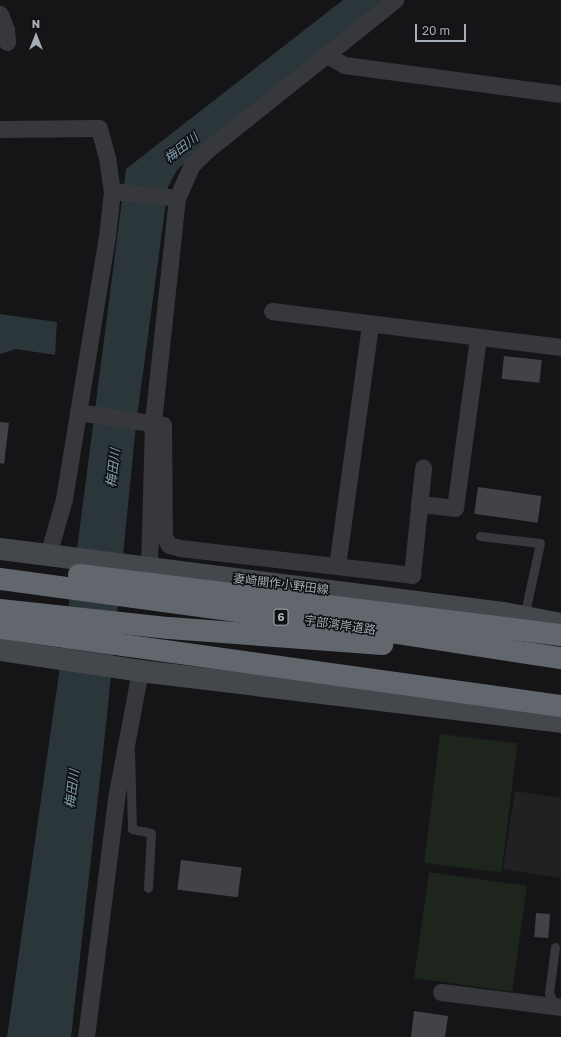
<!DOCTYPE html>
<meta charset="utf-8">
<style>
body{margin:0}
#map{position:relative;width:561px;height:1037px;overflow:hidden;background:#151517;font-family:"Golos Text","Noto Sans JP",sans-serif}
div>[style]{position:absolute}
.built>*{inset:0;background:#212124}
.green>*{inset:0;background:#1d251d;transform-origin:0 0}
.water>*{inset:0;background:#2b363a}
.building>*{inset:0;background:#414347;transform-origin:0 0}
.lane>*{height:9px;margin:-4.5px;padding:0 4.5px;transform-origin:4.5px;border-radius:4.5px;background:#36383c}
.street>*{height:17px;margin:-8.5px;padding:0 8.5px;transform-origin:8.5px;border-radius:8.5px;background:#36383c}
.secondary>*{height:22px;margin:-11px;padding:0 11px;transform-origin:11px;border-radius:11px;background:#44474c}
.highway>*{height:22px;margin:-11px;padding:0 11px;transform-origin:11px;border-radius:11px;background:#62666d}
span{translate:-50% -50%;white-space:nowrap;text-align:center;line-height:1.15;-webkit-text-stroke:3px #101012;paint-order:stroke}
.shield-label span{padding:1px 3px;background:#101012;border:1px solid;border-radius:3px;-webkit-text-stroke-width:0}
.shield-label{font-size:11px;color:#a7aeb7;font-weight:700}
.street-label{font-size:12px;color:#a7aeb7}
.water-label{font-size:13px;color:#7fa0b1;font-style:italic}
.north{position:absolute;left:16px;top:16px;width:40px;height:40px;-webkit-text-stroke:3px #101012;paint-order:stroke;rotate:0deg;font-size:11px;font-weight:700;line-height:16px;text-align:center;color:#a7aeb7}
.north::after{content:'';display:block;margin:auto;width:14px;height:18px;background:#a7aeb7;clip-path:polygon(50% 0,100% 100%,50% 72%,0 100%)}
.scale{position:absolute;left:415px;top:24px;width:51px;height:18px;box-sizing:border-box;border:2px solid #a7aeb7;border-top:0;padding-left:5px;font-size:12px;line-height:14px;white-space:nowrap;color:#a7aeb7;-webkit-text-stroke:3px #101012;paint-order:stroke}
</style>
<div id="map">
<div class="built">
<i style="clip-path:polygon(515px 791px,561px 798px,561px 878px,503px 869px)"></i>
</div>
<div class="green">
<i style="left:440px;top:734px;width:78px;height:130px;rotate:7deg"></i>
<i style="left:429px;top:872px;width:99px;height:107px;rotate:8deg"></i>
</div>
<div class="water">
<i style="clip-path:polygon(343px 0,385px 0,192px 155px,177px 170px,168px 187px,136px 425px,106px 725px,71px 1037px,7px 1037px,79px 534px,126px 169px)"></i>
<i style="clip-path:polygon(0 314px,57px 322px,55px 355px,16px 349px,0 354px)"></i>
</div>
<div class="building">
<i style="left:504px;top:356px;width:38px;height:23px;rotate:6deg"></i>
<i style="clip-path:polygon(0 422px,9px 423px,4px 464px,0 463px)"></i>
<i style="left:478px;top:487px;width:64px;height:27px;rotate:8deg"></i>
<i style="left:181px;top:860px;width:61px;height:30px;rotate:7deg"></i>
<i style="left:536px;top:913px;width:14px;height:24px;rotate:4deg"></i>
<i style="clip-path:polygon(414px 1011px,448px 1016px,445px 1037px,411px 1037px)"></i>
</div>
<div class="lane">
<i style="left:480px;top:536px;width:60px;rotate:6.7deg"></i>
<i style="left:540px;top:543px;width:76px;rotate:102.2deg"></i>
<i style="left:130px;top:752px;width:77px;rotate:88.5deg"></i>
<i style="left:132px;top:829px;width:19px;rotate:12deg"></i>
<i style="left:151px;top:833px;width:55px;rotate:93.1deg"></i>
<i style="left:555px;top:947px;width:46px;rotate:97.4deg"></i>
<i style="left:549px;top:993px;width:14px;rotate:65deg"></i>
</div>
<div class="street">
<i style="left:0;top:14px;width:17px;rotate:69deg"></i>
<i style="left:6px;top:30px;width:12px;rotate:85deg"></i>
<i style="left:327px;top:55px;width:20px;rotate:30deg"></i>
<i style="left:344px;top:65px;width:219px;rotate:7.6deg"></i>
<i style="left:0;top:129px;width:99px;rotate:-0.6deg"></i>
<i style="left:99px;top:128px;width:30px;rotate:75deg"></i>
<i style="left:107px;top:157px;width:34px;rotate:82deg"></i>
<i style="left:112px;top:191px;width:45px;rotate:96.3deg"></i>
<i style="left:107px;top:236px;width:266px;rotate:99.3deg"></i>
<i style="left:64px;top:499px;width:58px;rotate:105.9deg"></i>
<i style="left:112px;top:191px;width:65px;rotate:6.1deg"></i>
<i style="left:272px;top:311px;width:291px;rotate:7.1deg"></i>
<i style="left:78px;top:412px;width:86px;rotate:8.7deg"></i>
<i style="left:163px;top:425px;width:111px;rotate:89.5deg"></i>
<i style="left:164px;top:536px;width:10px;rotate:61deg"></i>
<i style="left:169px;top:545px;width:11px;rotate:15deg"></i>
<i style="left:180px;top:548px;width:234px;rotate:6.6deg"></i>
<i style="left:412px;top:575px;width:108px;rotate:-84.1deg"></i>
<i style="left:419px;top:504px;width:36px;rotate:6deg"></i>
<i style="left:455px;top:508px;width:172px;rotate:-82.3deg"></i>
<i style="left:337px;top:566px;width:244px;rotate:-82.2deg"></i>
<i style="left:149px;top:567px;width:145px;rotate:-88.4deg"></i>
<i style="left:153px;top:422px;width:225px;rotate:-83.9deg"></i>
<i style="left:177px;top:198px;width:35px;rotate:-66deg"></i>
<i style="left:191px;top:166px;width:23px;rotate:-45deg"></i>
<i style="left:207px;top:150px;width:241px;rotate:-38.6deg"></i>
<i style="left:441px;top:992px;width:121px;rotate:7.1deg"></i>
<i style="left:86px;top:1037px;width:241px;rotate:-82.8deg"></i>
<i style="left:116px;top:798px;width:129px;rotate:-79.3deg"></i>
</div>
<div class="secondary">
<i style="left:0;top:549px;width:507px;rotate:7.25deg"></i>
<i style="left:503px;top:613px;width:59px;rotate:10.7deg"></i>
<i style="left:0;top:650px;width:142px;rotate:8.5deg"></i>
<i style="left:140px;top:671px;width:424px;rotate:6.9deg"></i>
</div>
<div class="highway">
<i style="left:79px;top:575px;width:486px;rotate:7.1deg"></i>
<i style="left:0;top:579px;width:380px;rotate:7.7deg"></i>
<i style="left:377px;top:630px;width:186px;rotate:8.7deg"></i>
<i style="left:0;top:610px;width:170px;rotate:6.1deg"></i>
<i style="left:169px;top:628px;width:214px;rotate:4.3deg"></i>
<i style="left:0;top:628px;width:566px;rotate:7.92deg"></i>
</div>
<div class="shield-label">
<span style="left:281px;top:617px">6</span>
</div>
<div class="street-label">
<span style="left:281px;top:584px;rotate:7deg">妻崎開作小野田線</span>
<span style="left:340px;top:625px;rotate:8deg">宇部湾岸道路</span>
</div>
<div class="water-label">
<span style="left:181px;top:148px;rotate:-38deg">梅田川</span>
<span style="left:113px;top:468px;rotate:-83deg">梅田川</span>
<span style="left:72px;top:789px;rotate:-83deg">梅田川</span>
</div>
<div class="north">N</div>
<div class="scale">20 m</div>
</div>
